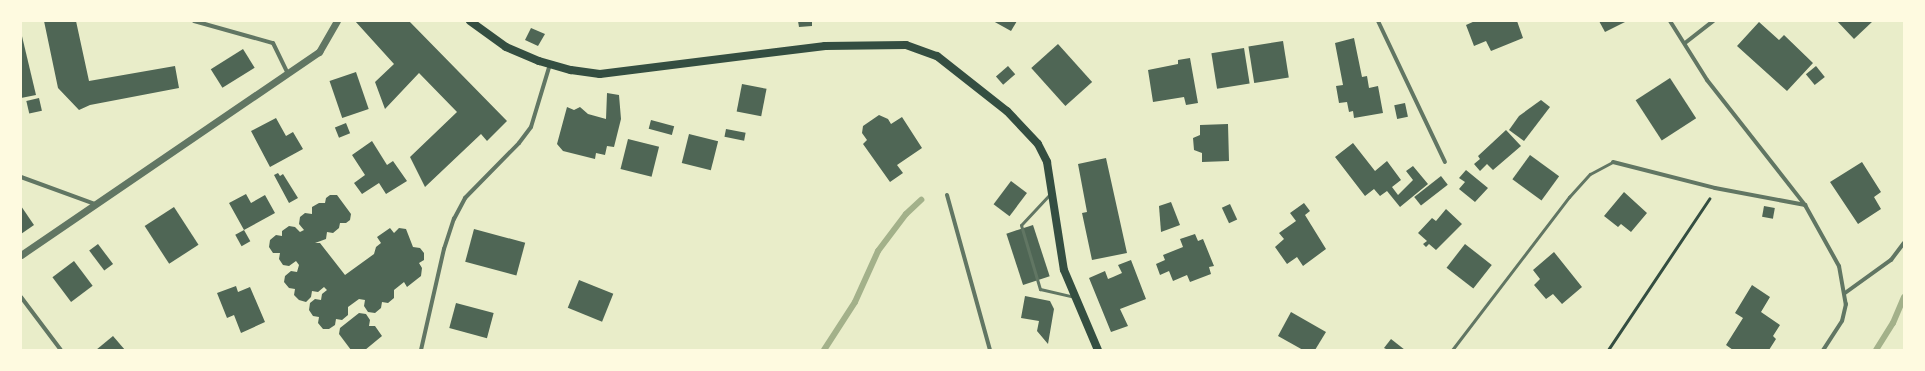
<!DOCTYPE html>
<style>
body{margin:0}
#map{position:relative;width:1925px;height:371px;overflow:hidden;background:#e9edc9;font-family:"DejaVu Sans",sans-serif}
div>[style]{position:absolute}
.stream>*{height:6px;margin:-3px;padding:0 3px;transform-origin:3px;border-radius:3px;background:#a3b18a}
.building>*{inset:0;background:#4f6655;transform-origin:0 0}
.path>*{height:2.5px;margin:-1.25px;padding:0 1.25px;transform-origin:1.25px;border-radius:1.25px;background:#344e41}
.service>*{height:3px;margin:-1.5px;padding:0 1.5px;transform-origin:1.5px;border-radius:1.5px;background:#617663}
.minor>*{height:4px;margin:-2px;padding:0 2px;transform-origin:2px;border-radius:2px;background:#617663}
.tertiary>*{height:7px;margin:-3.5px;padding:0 3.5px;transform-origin:3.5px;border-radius:3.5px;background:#617663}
.secondary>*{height:8px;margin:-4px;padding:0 4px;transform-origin:4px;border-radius:4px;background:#344e41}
span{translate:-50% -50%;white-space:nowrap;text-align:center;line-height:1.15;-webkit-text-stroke:3px #fefae0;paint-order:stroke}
.frame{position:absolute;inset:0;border:22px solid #fefae0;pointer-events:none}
</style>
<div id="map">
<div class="stream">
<i style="left:824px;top:350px;width:57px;rotate:-57.1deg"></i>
<i style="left:855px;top:302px;width:56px;rotate:-65.7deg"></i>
<i style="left:878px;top:251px;width:46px;rotate:-52.9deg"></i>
<i style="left:906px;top:214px;width:21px;rotate:-43deg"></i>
<i style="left:1876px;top:350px;width:32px;rotate:-58deg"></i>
<i style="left:1893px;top:323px;width:28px;rotate:-67deg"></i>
</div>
<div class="building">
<i style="clip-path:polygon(44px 21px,76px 21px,89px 81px,175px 66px,179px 88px,90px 105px,79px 110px,58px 88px)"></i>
<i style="clip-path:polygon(355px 21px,409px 21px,507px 121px,487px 141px,481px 134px,425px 187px,410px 157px,457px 112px,419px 73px,385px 109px,375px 82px,394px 64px)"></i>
<i style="clip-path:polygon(798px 21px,812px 21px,812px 26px,799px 27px)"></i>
<i style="clip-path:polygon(993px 21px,1017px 21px,1011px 31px)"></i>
<i style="clip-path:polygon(1475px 21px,1517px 21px,1523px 38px,1491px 51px,1486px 41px,1474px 46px,1466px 25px)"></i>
<i style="clip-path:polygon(1599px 21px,1627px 21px,1605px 32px)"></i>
<i style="clip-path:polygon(1837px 21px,1873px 21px,1854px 39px)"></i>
<i style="clip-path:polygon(1759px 22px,1779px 40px,1784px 35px,1813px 63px,1787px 91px,1737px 46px)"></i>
<i style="clip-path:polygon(531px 28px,545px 34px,538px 46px,525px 40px)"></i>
<i style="clip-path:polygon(21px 32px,36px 95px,21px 98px)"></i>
<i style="clip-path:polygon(1354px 38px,1362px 77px,1367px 76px,1369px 88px,1378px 86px,1383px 113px,1354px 118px,1353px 111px,1349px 112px,1347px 102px,1339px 103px,1336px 86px,1343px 85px,1335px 43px)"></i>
<i style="left:1283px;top:41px;width:37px;height:35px;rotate:81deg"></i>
<i style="left:1058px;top:44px;width:51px;height:36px;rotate:48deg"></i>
<i style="left:1244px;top:48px;width:36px;height:33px;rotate:81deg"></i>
<i style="left:243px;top:49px;width:22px;height:38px;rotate:58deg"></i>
<i style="clip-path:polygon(1190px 58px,1198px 103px,1186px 105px,1184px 97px,1153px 102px,1148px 70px,1178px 64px,1178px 60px)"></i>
<i style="left:1008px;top:66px;width:11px;height:16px;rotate:49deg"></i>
<i style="left:1816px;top:66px;width:14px;height:13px;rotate:51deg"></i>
<i style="left:356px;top:72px;width:39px;height:28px;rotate:71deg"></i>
<i style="left:1670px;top:78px;width:48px;height:41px;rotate:57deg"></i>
<i style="left:742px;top:84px;width:25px;height:28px;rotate:11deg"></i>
<i style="clip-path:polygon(607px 93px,619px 95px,621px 119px,614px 147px,607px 146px,605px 155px,596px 153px,595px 159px,563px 151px,557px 144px,567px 107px,574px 110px,580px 107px,588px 114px,606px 119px)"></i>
<i style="left:39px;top:98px;width:13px;height:13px;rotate:77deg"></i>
<i style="clip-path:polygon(1541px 100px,1550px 107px,1524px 141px,1509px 130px,1519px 116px)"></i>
<i style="left:1405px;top:103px;width:14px;height:11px;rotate:78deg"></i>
<i style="clip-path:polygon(879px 115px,888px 119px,891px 124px,902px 117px,922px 148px,897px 165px,903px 173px,890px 182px,863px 144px,867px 140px,862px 133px,863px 126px)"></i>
<i style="clip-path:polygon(276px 118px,286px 136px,293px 132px,303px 149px,270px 167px,251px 131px)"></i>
<i style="left:651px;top:120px;width:24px;height:9px;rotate:15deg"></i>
<i style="left:346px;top:123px;width:11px;height:12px;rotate:68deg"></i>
<i style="clip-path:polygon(1228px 124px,1229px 161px,1202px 162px,1202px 153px,1194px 150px,1193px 138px,1200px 135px,1200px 125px)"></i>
<i style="left:726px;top:129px;width:20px;height:8px;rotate:11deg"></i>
<i style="clip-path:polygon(1506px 130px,1521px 146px,1493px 170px,1487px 164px,1480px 171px,1474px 164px,1480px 159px,1478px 156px)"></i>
<i style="left:689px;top:134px;width:30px;height:30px;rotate:14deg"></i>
<i style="left:628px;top:139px;width:32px;height:31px;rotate:14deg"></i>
<i style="clip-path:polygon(372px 141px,387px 165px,393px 161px,407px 181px,386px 194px,379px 183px,362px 194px,354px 183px,365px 175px,352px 155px)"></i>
<i style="clip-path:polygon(1353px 143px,1375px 171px,1387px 161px,1401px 180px,1392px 187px,1398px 195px,1413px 180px,1406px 171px,1413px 166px,1428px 184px,1400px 207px,1387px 191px,1380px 196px,1374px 189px,1365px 196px,1335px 157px)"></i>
<i style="left:1530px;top:155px;width:36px;height:30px;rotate:36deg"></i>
<i style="clip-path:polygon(1106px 158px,1127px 253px,1092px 260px,1082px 213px,1087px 212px,1078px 164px)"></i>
<i style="clip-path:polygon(1862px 162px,1881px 192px,1874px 197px,1881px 209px,1858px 224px,1830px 182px)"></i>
<i style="clip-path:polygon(1466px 170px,1488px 188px,1475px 202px,1459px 189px,1465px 182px,1459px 178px)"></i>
<i style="clip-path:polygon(278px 173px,280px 176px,283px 174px,298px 198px,289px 203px,274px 175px)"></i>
<i style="left:1441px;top:176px;width:11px;height:34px;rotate:52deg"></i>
<i style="left:1011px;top:181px;width:20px;height:29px;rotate:37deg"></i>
<i style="clip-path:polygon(1624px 192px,1647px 213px,1631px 232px,1621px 224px,1618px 227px,1604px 216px)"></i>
<i style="clip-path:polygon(246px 194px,251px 203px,265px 195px,275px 213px,244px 230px,229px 203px)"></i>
<i style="clip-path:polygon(330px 195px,337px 195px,351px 214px,350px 220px,346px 223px,340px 223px,339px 228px,333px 233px,327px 232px,326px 239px,315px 243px,320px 243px,345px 275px,374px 254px,376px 247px,381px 243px,377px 237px,390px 228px,394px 233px,399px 228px,406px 229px,413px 247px,420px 248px,424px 253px,424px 260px,419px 263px,422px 268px,421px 276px,407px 287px,404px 282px,394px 290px,394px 298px,388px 303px,382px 302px,381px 308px,375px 313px,368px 312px,364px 306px,365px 300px,359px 299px,348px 307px,348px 315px,342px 320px,336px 319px,335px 325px,329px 329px,323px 329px,318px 323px,319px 317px,313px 316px,309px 310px,310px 303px,315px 299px,321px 300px,322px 294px,327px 290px,324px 287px,318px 292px,312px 291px,311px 297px,306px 302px,299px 300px,294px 295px,295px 289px,289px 288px,284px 282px,285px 276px,291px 271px,297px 272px,299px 265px,296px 261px,289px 266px,283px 265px,279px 259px,280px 253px,273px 253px,269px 247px,270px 240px,276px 235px,282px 236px,282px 231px,289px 226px,295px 227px,300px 232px,304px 230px,299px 224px,300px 217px,305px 213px,312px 214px,312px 207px,319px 203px,325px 203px,326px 198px)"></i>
<i style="clip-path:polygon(1171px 202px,1180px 225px,1161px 232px,1159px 206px)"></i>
<i style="clip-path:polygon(1304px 203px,1310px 211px,1305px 215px,1326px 249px,1303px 266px,1297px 257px,1287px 264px,1275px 247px,1284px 239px,1279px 233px,1296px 221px,1290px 213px)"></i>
<i style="left:1230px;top:204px;width:17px;height:9px;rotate:65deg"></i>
<i style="clip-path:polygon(21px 206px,34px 225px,21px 234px)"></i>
<i style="left:1764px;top:206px;width:11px;height:11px;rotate:10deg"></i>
<i style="left:174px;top:207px;width:45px;height:35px;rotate:57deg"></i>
<i style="clip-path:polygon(1446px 209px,1462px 224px,1436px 250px,1429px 244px,1426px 247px,1423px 244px,1427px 241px,1418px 233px,1432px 218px,1436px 221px)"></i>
<i style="left:1033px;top:225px;width:54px;height:28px;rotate:72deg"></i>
<i style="left:474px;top:229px;width:53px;height:34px;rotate:15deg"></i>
<i style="left:244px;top:230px;width:13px;height:10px;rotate:61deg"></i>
<i style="clip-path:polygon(1195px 234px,1198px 241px,1203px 239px,1214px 266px,1209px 267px,1211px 274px,1190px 282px,1187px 275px,1173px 281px,1169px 271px,1160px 275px,1156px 264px,1165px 260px,1163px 255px,1183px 247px,1180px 239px)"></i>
<i style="left:98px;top:244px;width:25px;height:11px;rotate:53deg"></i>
<i style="left:1465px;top:244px;width:34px;height:30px;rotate:38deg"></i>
<i style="clip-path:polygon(1554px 252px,1582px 287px,1562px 304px,1553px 294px,1546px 299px,1534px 285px,1540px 279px,1533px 270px)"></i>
<i style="clip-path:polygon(1131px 260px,1146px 299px,1120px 309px,1128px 326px,1111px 332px,1089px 278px,1105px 271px,1108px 279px,1113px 277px,1122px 273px,1118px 265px)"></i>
<i style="left:74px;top:261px;width:31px;height:27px;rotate:53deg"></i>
<i style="left:579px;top:280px;width:37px;height:30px;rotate:22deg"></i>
<i style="clip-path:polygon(1752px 285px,1770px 297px,1761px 312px,1780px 325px,1773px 336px,1776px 339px,1769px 350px,1733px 350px,1726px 345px,1743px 318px,1735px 313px)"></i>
<i style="clip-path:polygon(236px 286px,238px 292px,250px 287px,265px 322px,241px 333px,234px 315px,227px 318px,217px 293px)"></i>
<i style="clip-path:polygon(1025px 296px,1050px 301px,1054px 309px,1048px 344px,1037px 331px,1039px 321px,1021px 318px)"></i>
<i style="left:456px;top:303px;width:39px;height:26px;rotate:15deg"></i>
<i style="clip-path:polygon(1291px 312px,1326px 332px,1315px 350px,1303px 350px,1278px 336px)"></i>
<i style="clip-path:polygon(359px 313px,366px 314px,370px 320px,369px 326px,375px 326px,382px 336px,365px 350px,351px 350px,339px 334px,340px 328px)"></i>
<i style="clip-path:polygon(113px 336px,125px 350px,96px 350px)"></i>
<i style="clip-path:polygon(1391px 339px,1405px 350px,1388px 350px,1384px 348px)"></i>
</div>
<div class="path">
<i style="left:1608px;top:350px;width:182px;rotate:-56.2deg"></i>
</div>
<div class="service">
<i style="left:1050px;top:194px;width:42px;rotate:133.1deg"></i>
<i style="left:1021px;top:225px;width:67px;rotate:73.5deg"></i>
<i style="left:1040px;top:289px;width:35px;rotate:13deg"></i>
<i style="left:1452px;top:350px;width:193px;rotate:-52.6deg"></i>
<i style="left:1569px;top:197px;width:31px;rotate:-48deg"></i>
<i style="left:1590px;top:174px;width:26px;rotate:-28deg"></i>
</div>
<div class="minor">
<i style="left:194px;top:21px;width:82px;rotate:15.6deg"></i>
<i style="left:273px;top:43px;width:34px;rotate:64deg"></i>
<i style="left:1378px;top:21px;width:156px;rotate:64.6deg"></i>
<i style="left:1670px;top:21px;width:70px;rotate:57.9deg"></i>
<i style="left:1707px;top:80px;width:159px;rotate:51.9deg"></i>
<i style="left:1805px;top:205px;width:70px;rotate:60.9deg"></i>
<i style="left:1839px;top:266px;width:39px;rotate:80deg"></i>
<i style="left:1846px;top:304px;width:17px;rotate:103deg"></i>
<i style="left:1842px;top:321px;width:35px;rotate:123deg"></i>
<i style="left:1685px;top:43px;width:36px;rotate:-38deg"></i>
<i style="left:1613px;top:162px;width:105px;rotate:14.3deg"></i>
<i style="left:1715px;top:188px;width:92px;rotate:10.7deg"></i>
<i style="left:21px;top:177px;width:79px;rotate:20deg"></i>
<i style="left:947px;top:195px;width:161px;rotate:74.5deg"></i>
<i style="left:1845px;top:293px;width:57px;rotate:-35.7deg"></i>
<i style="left:1891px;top:260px;width:21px;rotate:-53deg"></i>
<i style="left:21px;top:297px;width:66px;rotate:53deg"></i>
<i style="left:421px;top:350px;width:104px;rotate:-77.2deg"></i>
<i style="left:444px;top:249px;width:32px;rotate:-72deg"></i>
<i style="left:454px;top:219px;width:24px;rotate:-62deg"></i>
<i style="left:465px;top:198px;width:77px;rotate:-45.5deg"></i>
<i style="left:519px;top:143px;width:20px;rotate:-53deg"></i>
<i style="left:531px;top:127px;width:66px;rotate:-73.2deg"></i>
</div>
<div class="tertiary">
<i style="left:21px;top:255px;width:361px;rotate:-34.3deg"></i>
<i style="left:319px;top:52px;width:36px;rotate:-60deg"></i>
</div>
<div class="secondary">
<i style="left:470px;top:21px;width:44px;rotate:35.8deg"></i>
<i style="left:506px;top:47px;width:36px;rotate:23deg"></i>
<i style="left:539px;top:61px;width:33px;rotate:16deg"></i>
<i style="left:571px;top:70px;width:29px;rotate:8deg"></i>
<i style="left:600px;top:74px;width:227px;rotate:-7.1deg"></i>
<i style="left:825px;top:46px;width:81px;rotate:-0.7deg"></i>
<i style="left:906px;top:45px;width:33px;rotate:20deg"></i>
<i style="left:937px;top:56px;width:89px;rotate:38.2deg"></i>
<i style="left:1007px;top:111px;width:45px;rotate:46.8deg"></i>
<i style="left:1038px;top:144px;width:20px;rotate:63deg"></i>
<i style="left:1047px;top:162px;width:109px;rotate:81.1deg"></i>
<i style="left:1064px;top:270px;width:87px;rotate:67deg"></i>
</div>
<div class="frame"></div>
</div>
